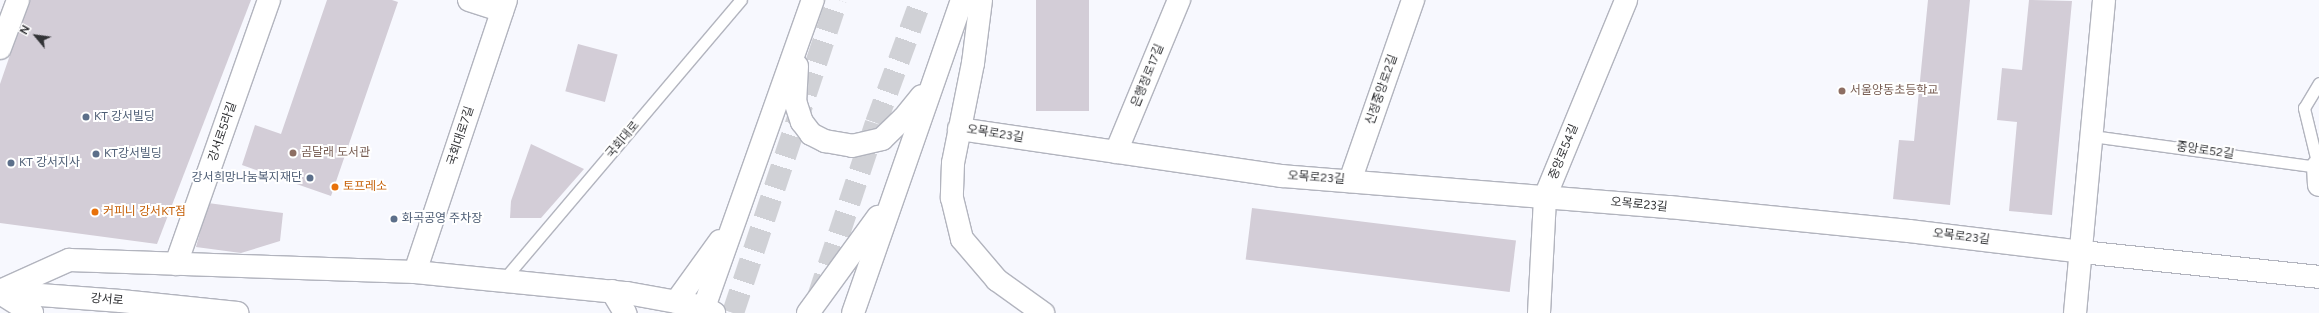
<!DOCTYPE html>
<meta charset="utf-8">
<style>
body{margin:0}
#map{position:relative;width:2319px;height:313px;overflow:hidden;background:#f7f8fe;font-family:Figtree,"Noto Sans KR",sans-serif}
div>[style]{position:absolute}
.building>*{inset:0;background:#d3cdd7;transform-origin:0 0}
.highway-tunnel>*{height:22px;margin-top:-11px;transform-origin:0;background:repeating-linear-gradient(90deg,#d0d1d6 0 22px,transparent 0 33px)}
.roads{filter:drop-shadow(1px 0 #b2b4be) drop-shadow(-1px 0 #b2b4be) drop-shadow(0 1px #b2b4be) drop-shadow(0 -1px #b2b4be)}
.lane>*{height:11px;margin:-5.5px;padding:0 5.5px;transform-origin:5.5px;border-radius:5.5px;background:#fff}
.street>*{height:22px;margin:-11px;padding:0 11px;transform-origin:11px;border-radius:11px;background:#fff}
.secondary>*{height:22px;margin:-11px;padding:0 11px;transform-origin:11px;border-radius:11px;background:#fff}
.primary>*{height:22px;margin:-11px;padding:0 11px;transform-origin:11px;border-radius:11px;background:#fff}
.dots>*{width:11px;height:11px;translate:-50% -50%;box-sizing:border-box;border:2px solid #fff;border-radius:50%}
span{translate:-50% -50%;white-space:nowrap;text-align:center;line-height:1.15;-webkit-text-stroke:4px #fff;paint-order:stroke}
.street-label{font-size:12px;color:#323336}
.education-label{font-size:12px;color:#785e54}
.left{translate:0 -50%;text-align:left}
.service-label{font-size:12px;color:#4e5e75}
.right{translate:-100% -50%;text-align:right}
.food-label{font-size:12px;color:#c56008}
.north{position:absolute;left:16px;top:16px;width:40px;height:40px;-webkit-text-stroke:3px #fff;paint-order:stroke;rotate:299deg;font-size:11px;font-weight:700;line-height:16px;text-align:center;color:#323336}
.north::after{content:'';display:block;margin:auto;width:14px;height:18px;background:#323336;clip-path:polygon(50% 0,100% 100%,50% 72%,0 100%)}
</style>
<div id="map">
<div class="building">
<i style="clip-path:polygon(29px 0,251px 0,157px 244px,0 223px,0 84px)"></i>
<i style="clip-path:polygon(327px 0,392px 0,398px 2px,331px 196px,242px 165px,255px 125px,281px 134px)"></i>
<i style="left:1036px;top:0;width:53px;height:111px"></i>
<i style="clip-path:polygon(1928px 0,1970px 0,1950px 205px,1893px 199px,1899px 140px,1914px 141px)"></i>
<i style="clip-path:polygon(2029px 0,2072px 1px,2052px 215px,2009px 211px,2017px 122px,1997px 120px,2002px 68px,2022px 70px)"></i>
<i style="left:578px;top:44px;width:41px;height:49px;rotate:15deg"></i>
<i style="clip-path:polygon(531px 144px,584px 169px,541px 218px,510px 218px,511px 201px)"></i>
<i style="clip-path:polygon(208px 203px,283px 213px,280px 241px,241px 253px,196px 247px)"></i>
<i style="left:1252px;top:208px;width:266px;height:52px;rotate:7deg"></i>
</div>
<div class="highway-tunnel">
<i style="left:818px;top:297px;width:183px;rotate:-71.6deg"></i>
<i style="left:876px;top:123px;width:131px;rotate:-69.9deg"></i>
<i style="left:733px;top:313px;width:330px;rotate:-71.6deg"></i>
</div>
<div class="roads">
<div class="lane">
<i style="left:2092px;top:136px;width:229px;rotate:7.8deg"></i>
<i style="left:2318px;top:166px;width:60px;rotate:-103.6deg"></i>
<i style="left:2304px;top:108px;width:29px;rotate:-59deg"></i>
<i style="left:504px;top:279px;width:366px;rotate:-49.7deg"></i>
</div>
<div class="street">
<i style="left:469px;top:0;width:35px;rotate:18deg"></i>
<i style="left:0;top:48px;width:51px;rotate:-69.4deg"></i>
<i style="left:959px;top:129px;width:326px;rotate:8.3deg"></i>
<i style="left:1282px;top:176px;width:388px;rotate:4.6deg"></i>
<i style="left:1669px;top:207px;width:241px;rotate:5.7deg"></i>
<i style="left:1909px;top:231px;width:174px;rotate:6.9deg"></i>
<i style="left:2082px;top:252px;width:238px;rotate:6deg"></i>
<i style="left:1116px;top:152px;width:165px;rotate:-67.5deg"></i>
<i style="left:2318px;top:166px;width:19px;rotate:87deg"></i>
<i style="left:1350px;top:181px;width:192px;rotate:-70.8deg"></i>
<i style="left:176px;top:264px;width:280px;rotate:-70.6deg"></i>
<i style="left:1539px;top:313px;width:116px;rotate:-87deg"></i>
<i style="left:1545px;top:197px;width:213px;rotate:-67.6deg"></i>
<i style="left:2075px;top:313px;width:314px;rotate:-84.7deg"></i>
</div>
<div class="secondary">
<i style="left:415px;top:272px;width:287px;rotate:-71.5deg"></i>
<i style="left:0;top:292px;width:121px;rotate:4.3deg"></i>
<i style="left:121px;top:301px;width:117px;rotate:5.9deg"></i>
</div>
<div class="primary">
<i style="left:981px;top:0;width:64px;rotate:97.2deg"></i>
<i style="left:973px;top:63px;width:102px;rotate:101.3deg"></i>
<i style="left:953px;top:163px;width:35px;rotate:92deg"></i>
<i style="left:952px;top:198px;width:42px;rotate:76.3deg"></i>
<i style="left:962px;top:239px;width:54px;rotate:49.5deg"></i>
<i style="left:997px;top:280px;width:57px;rotate:35.7deg"></i>
<i style="left:797px;top:66px;width:35px;rotate:93deg"></i>
<i style="left:795px;top:101px;width:22px;rotate:72deg"></i>
<i style="left:802px;top:122px;width:15px;rotate:53deg"></i>
<i style="left:811px;top:134px;width:16px;rotate:27deg"></i>
<i style="left:825px;top:141px;width:27px;rotate:10deg"></i>
<i style="left:852px;top:146px;width:31px;rotate:-13deg"></i>
<i style="left:882px;top:139px;width:30px;rotate:-44deg"></i>
<i style="left:904px;top:118px;width:28px;rotate:-51deg"></i>
<i style="left:0;top:291px;width:76px;rotate:-24.2deg"></i>
<i style="left:69px;top:260px;width:346px;rotate:2deg"></i>
<i style="left:415px;top:272px;width:213px;rotate:5.7deg"></i>
<i style="left:627px;top:293px;width:78px;rotate:10.3deg"></i>
<i style="left:704px;top:307px;width:12px;rotate:31deg"></i>
<i style="left:612px;top:291px;width:26px;rotate:59deg"></i>
<i style="left:0;top:293px;width:38px;rotate:32deg"></i>
<i style="left:676px;top:302px;width:75px;rotate:-54.2deg"></i>
<i style="left:702px;top:313px;width:332px;rotate:-70.5deg"></i>
<i style="left:808px;top:313px;width:119px;rotate:-53.9deg"></i>
<i style="left:853px;top:313px;width:331px;rotate:-70.8deg"></i>
</div>
</div>
<div class="dots">
<i style="left:1842px;top:91px;background:#8d6e63"></i>
<i style="left:86px;top:117px;background:#5c6f8a"></i>
<i style="left:293px;top:153px;background:#8d6e63"></i>
<i style="left:96px;top:154px;background:#5c6f8a"></i>
<i style="left:11px;top:163px;background:#5c6f8a"></i>
<i style="left:310px;top:178px;background:#5c6f8a"></i>
<i style="left:335px;top:187px;background:#e8710a"></i>
<i style="left:95px;top:212px;background:#e8710a"></i>
<i style="left:394px;top:219px;background:#5c6f8a"></i>
</div>
<div class="street-label">
<span style="left:1148px;top:76px;rotate:-68deg">은행정로17길</span>
<span style="left:1382px;top:90px;rotate:-71deg">신정중앙로2길</span>
<span style="left:223px;top:132px;rotate:-71deg">강서로5라길</span>
<span style="left:995px;top:134px;rotate:9deg">오목로23길</span>
<span style="left:461px;top:136px;rotate:-72deg">국회대로7길</span>
<span style="left:623px;top:140px;rotate:-50deg">국회대로</span>
<span style="left:2205px;top:151px;rotate:8deg">중앙로52길</span>
<span style="left:1564px;top:152px;rotate:-68deg">중앙로54길</span>
<span style="left:1316px;top:178px;rotate:4deg">오목로23길</span>
<span style="left:1639px;top:205px;rotate:5deg">오목로23길</span>
<span style="left:1961px;top:237px;rotate:7deg">오목로23길</span>
<span style="left:107px;top:300px;rotate:5deg">강서로</span>
</div>
<div class="education-label">
<span class="left" style="left:1850px;top:91px">서울양동초등학교</span>
<span class="left" style="left:301px;top:153px">곰달래 도서관</span>
</div>
<div class="service-label">
<span class="left" style="left:94px;top:117px">KT 강서빌딩</span>
<span class="left" style="left:104px;top:154px">KT강서빌딩</span>
<span class="left" style="left:19px;top:163px">KT 강서지사</span>
<span class="right" style="left:302px;top:178px">강서희망나눔복지재단</span>
<span class="left" style="left:402px;top:219px">화곡공영 주차장</span>
</div>
<div class="food-label">
<span class="left" style="left:343px;top:187px">토프레소</span>
<span class="left" style="left:103px;top:212px">커피니 강서KT점</span>
</div>
<div class="north">N</div>
</div>
